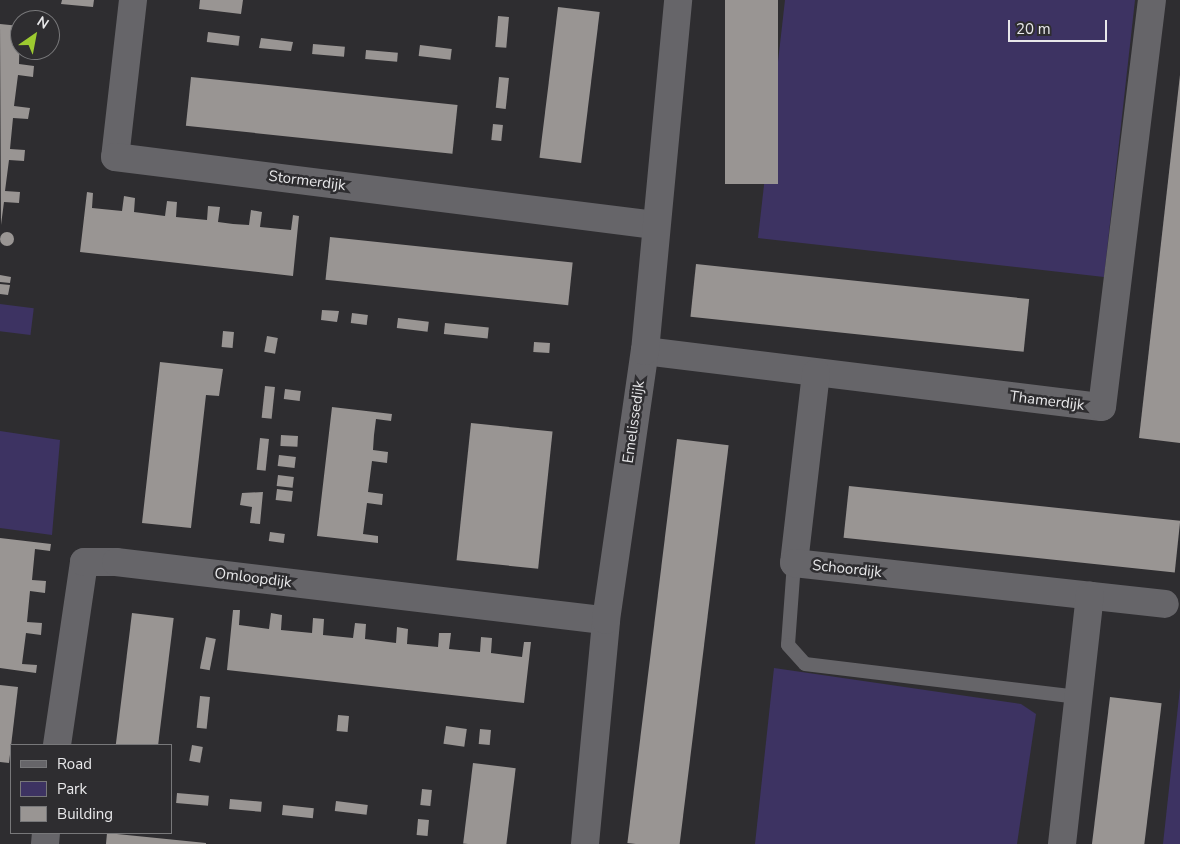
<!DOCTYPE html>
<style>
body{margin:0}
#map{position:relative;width:1180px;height:844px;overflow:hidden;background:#2e2d30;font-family:"Nunito Sans",sans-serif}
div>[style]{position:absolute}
.green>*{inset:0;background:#3d3362;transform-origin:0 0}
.building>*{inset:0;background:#999593;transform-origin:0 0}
.round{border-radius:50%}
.service>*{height:14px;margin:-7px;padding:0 7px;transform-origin:7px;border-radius:7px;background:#666569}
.minor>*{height:28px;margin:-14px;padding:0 14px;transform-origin:14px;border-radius:14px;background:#666569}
span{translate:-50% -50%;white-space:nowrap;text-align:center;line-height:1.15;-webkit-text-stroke:5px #2e2d30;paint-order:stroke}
.street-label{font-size:15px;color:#e8e8ea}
.legend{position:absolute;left:10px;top:744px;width:162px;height:90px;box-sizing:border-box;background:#2e2d30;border:1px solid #78787a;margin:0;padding:6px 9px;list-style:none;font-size:15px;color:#e8e8ea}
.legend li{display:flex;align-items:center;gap:10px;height:25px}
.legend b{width:25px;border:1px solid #78787a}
.north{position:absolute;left:10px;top:10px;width:50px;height:50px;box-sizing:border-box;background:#2e2d30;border:1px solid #78787a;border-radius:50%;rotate:33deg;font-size:14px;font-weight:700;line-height:20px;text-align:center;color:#e8e8ea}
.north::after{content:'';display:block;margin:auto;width:18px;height:22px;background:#9dca30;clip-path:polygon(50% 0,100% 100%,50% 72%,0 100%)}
.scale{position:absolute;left:1008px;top:20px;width:99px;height:22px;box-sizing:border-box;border:2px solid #e8e8ea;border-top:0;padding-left:6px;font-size:15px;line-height:18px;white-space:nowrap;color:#e8e8ea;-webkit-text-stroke:4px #2e2d30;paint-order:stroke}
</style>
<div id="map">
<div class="green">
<i style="clip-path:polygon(785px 0,1135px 0,1104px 277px,758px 238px)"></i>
<i style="left:0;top:304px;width:34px;height:27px;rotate:7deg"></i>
<i style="clip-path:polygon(0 431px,60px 440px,52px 535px,0 528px)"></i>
<i style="clip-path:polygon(774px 668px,1021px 704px,1036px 714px,1017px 844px,755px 844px)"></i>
<i style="clip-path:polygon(1180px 688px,1180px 844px,1163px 844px)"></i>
</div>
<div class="building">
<i style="clip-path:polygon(62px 0,94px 0,93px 7px,61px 4px)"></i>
<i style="clip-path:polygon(200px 0,243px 0,241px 14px,199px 9px)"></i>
<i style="left:725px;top:0;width:53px;height:184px"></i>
<i style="left:558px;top:7px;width:42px;height:152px;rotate:7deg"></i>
<i style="left:498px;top:16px;width:11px;height:31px;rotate:5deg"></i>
<i style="clip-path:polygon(0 24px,20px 26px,19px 64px,34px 66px,33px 77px,18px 75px,14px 106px,30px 108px,28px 119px,13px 118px,10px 149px,25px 150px,24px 161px,9px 160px,5px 191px,20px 192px,19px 203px,4px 202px,1px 225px)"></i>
<i style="left:208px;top:32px;width:32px;height:10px;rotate:7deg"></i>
<i style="clip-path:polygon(261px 38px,293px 42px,291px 51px,259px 48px)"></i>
<i style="left:313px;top:44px;width:32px;height:10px;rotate:5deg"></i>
<i style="left:420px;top:45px;width:32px;height:11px;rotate:7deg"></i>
<i style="left:366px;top:50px;width:32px;height:9px;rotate:5deg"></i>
<i style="clip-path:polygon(1180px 75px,1180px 443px,1139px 438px)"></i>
<i style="left:191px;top:77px;width:268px;height:49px;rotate:6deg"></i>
<i style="left:499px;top:77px;width:10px;height:31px;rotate:6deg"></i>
<i style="left:493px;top:124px;width:10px;height:16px;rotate:6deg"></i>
<i style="clip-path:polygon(87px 192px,93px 193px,92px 208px,122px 211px,124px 196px,135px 198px,134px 212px,165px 216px,167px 201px,177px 202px,176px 217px,207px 220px,208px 206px,220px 207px,218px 222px,233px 224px,249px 225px,251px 210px,262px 212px,260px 227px,291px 230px,293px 215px,299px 216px,293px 276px,80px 252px)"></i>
<i class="round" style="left:0;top:232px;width:14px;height:14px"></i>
<i style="left:330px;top:237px;width:244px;height:43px;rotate:6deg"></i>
<i style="left:696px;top:264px;width:335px;height:53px;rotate:6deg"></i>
<i style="clip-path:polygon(0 275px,11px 277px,10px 283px,0 282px)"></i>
<i style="clip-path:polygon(0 284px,10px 285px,8px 295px,0 294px)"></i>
<i style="clip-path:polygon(322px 310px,339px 311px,337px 322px,321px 320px)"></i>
<i style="left:352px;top:313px;width:16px;height:10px;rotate:7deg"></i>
<i style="left:398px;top:318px;width:31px;height:10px;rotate:7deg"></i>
<i style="left:445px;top:323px;width:44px;height:11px;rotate:6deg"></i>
<i style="left:223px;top:331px;width:11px;height:16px;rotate:5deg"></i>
<i style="left:267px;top:336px;width:11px;height:16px;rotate:10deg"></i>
<i style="left:534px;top:342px;width:16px;height:10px;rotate:4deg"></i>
<i style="clip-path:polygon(160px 362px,223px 369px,219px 396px,206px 395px,191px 528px,142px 523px)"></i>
<i style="left:265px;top:386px;width:10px;height:32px;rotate:6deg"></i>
<i style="left:285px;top:389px;width:16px;height:10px;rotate:7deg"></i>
<i style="clip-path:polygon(332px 407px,392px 414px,391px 421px,376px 419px,374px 435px,373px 450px,388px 452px,387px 463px,372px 461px,368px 492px,383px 494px,382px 505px,367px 503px,363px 534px,378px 536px,378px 543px,317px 536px)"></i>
<i style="left:471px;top:423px;width:82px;height:138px;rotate:6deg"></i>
<i style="left:281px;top:435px;width:17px;height:11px;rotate:3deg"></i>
<i style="left:260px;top:438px;width:9px;height:32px;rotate:6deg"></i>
<i style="left:677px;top:439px;width:52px;height:407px;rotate:7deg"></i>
<i style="left:279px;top:455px;width:17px;height:11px;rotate:7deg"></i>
<i style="left:278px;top:475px;width:16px;height:11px;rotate:7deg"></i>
<i style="left:849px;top:486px;width:333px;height:52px;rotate:6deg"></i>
<i style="left:277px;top:489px;width:16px;height:11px;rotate:7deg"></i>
<i style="clip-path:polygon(263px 492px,260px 524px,250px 523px,252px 507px,240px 505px,242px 493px)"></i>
<i style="left:270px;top:532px;width:15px;height:9px;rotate:8deg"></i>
<i style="clip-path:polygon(0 538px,51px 544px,50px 551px,35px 549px,32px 580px,46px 581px,45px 593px,30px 591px,27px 622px,42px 623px,41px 635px,26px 633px,22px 664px,37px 665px,36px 673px,0 668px)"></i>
<i style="clip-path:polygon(233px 610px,240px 610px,239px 625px,269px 629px,271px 613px,282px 615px,281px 630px,312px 633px,313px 618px,324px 619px,323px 635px,353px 638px,355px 623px,366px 624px,365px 639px,396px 643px,397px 627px,408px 629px,407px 644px,438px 647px,439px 633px,451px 633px,449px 649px,480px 652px,481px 637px,492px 638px,491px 653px,522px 657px,524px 642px,531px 642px,524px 703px,227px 670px)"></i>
<i style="left:132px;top:613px;width:42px;height:133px;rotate:7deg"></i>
<i style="left:206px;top:637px;width:10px;height:32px;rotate:11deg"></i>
<i style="clip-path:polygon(0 685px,18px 687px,9px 763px,0 762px)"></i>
<i style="left:200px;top:696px;width:10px;height:32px;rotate:6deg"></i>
<i style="left:1110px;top:697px;width:52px;height:148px;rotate:7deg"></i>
<i style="left:338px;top:715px;width:11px;height:16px;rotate:5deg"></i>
<i style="left:446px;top:726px;width:21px;height:18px;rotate:8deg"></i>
<i style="left:480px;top:729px;width:11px;height:15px;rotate:5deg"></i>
<i style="left:192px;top:745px;width:11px;height:16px;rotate:10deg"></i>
<i style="left:473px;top:763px;width:43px;height:81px;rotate:7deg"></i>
<i style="left:422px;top:789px;width:10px;height:16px;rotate:6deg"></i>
<i style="left:177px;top:793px;width:32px;height:10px;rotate:5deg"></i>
<i style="left:230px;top:799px;width:32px;height:10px;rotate:5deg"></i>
<i style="left:336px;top:801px;width:32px;height:10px;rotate:7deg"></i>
<i style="left:283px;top:805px;width:31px;height:10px;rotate:6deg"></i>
<i style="left:418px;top:819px;width:11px;height:16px;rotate:5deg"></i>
<i style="clip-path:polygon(107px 833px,206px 843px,206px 844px,106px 844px)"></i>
</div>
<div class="service">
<i style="left:794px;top:563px;width:82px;rotate:94.2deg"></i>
<i style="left:788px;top:645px;width:25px;rotate:48deg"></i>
<i style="left:805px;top:664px;width:275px;rotate:6.9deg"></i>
</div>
<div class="minor">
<i style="left:133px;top:0;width:158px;rotate:96.5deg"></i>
<i style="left:115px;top:157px;width:544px;rotate:7.18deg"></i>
<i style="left:645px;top:351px;width:460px;rotate:7deg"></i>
<i style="left:1102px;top:407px;width:410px;rotate:-83deg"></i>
<i style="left:816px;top:373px;width:191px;rotate:96.6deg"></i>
<i style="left:794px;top:563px;width:373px;rotate:6.3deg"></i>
<i style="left:57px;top:745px;width:185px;rotate:-81.6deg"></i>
<i style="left:84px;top:562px;width:32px"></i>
<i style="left:116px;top:562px;width:493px;rotate:6.8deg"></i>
<i style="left:45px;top:844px;width:11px;rotate:-85deg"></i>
<i style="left:585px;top:844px;width:225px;rotate:-84.6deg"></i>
<i style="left:606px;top:620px;width:272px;rotate:-81.8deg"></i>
<i style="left:645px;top:351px;width:353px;rotate:-84.6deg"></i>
<i style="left:1062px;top:844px;width:250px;rotate:-83.6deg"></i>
</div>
<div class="street-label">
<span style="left:307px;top:181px;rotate:7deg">Stormerdijk</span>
<span style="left:1047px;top:401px;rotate:7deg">Thamerdijk</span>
<span style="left:634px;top:422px;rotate:-82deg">Emelissedijk</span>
<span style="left:847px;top:569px;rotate:6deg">Schoordijk</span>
<span style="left:253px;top:578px;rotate:7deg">Omloopdijk</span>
</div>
<ul class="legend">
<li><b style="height:6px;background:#666569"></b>Road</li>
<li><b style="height:14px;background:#3d3362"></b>Park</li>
<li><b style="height:14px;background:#999593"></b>Building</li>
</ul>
<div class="north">N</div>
<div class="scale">20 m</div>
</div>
